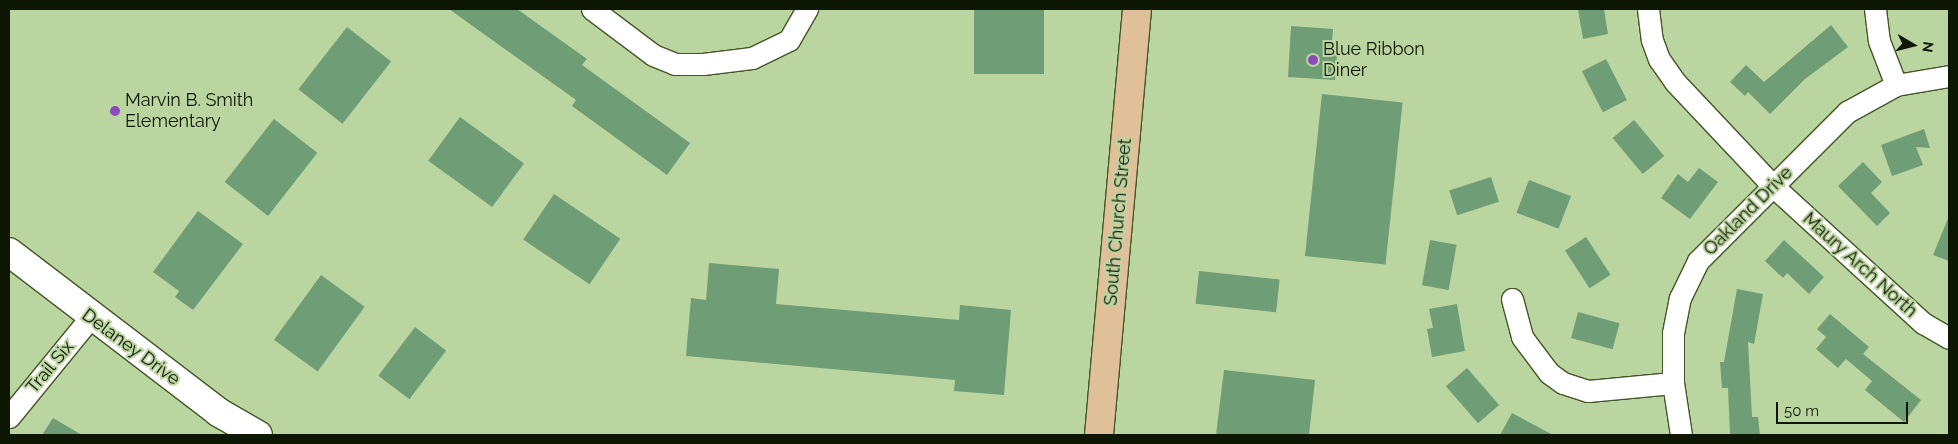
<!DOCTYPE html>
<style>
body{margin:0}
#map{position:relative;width:1958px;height:444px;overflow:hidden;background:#bbd5a0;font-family:Raleway,sans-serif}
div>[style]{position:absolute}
.building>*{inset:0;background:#6f9d76;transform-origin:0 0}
.roads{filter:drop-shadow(1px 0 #415627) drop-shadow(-1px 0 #415627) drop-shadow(0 1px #415627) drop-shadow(0 -1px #415627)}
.street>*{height:21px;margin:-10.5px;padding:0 10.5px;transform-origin:10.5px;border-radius:10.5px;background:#fff}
.secondary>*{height:28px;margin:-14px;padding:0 14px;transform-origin:14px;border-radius:14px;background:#fff}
.primary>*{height:28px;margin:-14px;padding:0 14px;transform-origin:14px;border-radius:14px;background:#e0c09a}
.dots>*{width:14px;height:14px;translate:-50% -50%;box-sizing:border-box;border:2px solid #bbd5a0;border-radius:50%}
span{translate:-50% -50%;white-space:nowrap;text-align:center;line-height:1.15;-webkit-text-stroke:4px #bbd5a0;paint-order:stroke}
.poi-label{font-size:18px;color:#0e1604}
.left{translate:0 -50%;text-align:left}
.street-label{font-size:18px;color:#0e1604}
.frame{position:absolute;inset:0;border:10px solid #0e1604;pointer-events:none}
.north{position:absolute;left:1888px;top:20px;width:50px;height:50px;-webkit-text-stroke:4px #bbd5a0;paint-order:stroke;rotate:98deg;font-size:14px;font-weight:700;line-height:20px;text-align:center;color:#0e1604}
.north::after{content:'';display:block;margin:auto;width:18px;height:22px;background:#0e1604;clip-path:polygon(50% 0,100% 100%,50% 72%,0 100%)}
.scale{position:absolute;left:1776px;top:402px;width:132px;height:22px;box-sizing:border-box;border:2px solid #0e1604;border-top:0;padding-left:6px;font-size:15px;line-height:18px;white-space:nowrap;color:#0e1604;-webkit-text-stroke:4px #bbd5a0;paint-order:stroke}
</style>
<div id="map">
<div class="building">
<i style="clip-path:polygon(449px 9px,517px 9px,587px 59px,582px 65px,690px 143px,667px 175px,572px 106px,576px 100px)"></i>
<i style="left:974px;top:9px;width:70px;height:65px"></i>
<i style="clip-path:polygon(1578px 9px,1604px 9px,1608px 34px,1583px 39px)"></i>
<i style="clip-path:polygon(1831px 25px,1848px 47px,1805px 79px,1770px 114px,1748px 92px,1745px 96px,1730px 82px,1746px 65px,1764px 82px)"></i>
<i style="clip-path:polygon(1291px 26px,1333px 29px,1332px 42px,1338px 43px,1335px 80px,1288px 77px)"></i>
<i style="left:347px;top:27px;width:56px;height:79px;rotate:38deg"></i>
<i style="left:1606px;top:59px;width:46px;height:27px;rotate:63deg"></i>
<i style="left:1322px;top:94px;width:81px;height:163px;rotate:6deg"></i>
<i style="left:460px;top:117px;width:79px;height:54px;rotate:36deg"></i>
<i style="left:274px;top:119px;width:55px;height:80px;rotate:38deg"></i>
<i style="left:1634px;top:120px;width:47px;height:28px;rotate:50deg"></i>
<i style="clip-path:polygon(1924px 129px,1930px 148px,1916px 147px,1923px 165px,1892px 176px,1881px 145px)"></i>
<i style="clip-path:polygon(1863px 162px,1882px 182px,1871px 193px,1890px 213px,1877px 226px,1838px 186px)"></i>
<i style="clip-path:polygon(1699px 168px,1718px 182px,1690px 219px,1661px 198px,1678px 174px,1688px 182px)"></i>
<i style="left:1491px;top:177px;width:26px;height:44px;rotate:72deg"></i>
<i style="left:1529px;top:180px;width:45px;height:35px;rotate:21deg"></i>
<i style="left:554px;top:194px;width:80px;height:55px;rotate:34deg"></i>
<i style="clip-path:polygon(198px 211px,243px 244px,193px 310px,175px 297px,179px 291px,153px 272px)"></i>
<i style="clip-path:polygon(1949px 216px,1949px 261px,1933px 255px)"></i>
<i style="left:1586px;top:237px;width:45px;height:25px;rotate:57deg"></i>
<i style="left:1430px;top:240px;width:27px;height:46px;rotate:10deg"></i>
<i style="clip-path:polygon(1784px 240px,1824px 277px,1809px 294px,1787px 273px,1783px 278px,1765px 261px)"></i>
<i style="clip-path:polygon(709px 263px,779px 269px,776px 304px,959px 320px,960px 305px,1011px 310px,1004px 395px,954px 391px,955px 380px,686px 356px,691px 298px,706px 300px)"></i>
<i style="left:1199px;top:271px;width:81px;height:33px;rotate:6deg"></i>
<i style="left:321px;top:275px;width:54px;height:80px;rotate:36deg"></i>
<i style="clip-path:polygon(1737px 289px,1763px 294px,1754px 344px,1748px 342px,1752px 417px,1758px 417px,1760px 435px,1730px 435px,1728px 388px,1722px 388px,1720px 362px,1724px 362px)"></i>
<i style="clip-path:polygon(1457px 304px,1465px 351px,1432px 357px,1427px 329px,1433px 328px,1429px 309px)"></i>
<i style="left:1578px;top:312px;width:43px;height:27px;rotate:15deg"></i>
<i style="clip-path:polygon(1830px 314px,1869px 347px,1863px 354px,1921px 400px,1904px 422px,1865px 390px,1872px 381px,1846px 359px,1838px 368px,1816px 349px,1826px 337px,1817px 329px)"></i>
<i style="left:415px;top:327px;width:39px;height:61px;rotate:37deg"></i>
<i style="left:1467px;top:368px;width:49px;height:28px;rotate:49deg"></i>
<i style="clip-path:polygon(1224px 370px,1315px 380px,1309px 435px,1216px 435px)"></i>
<i style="clip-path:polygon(1512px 413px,1553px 435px,1500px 435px)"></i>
<i style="clip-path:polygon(53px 418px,82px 435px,42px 435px)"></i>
</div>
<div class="roads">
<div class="street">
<i style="left:592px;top:9px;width:76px;rotate:37deg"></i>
<i style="left:653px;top:55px;width:24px;rotate:22deg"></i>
<i style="left:675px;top:64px;width:28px"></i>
<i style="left:703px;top:64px;width:49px;rotate:-7deg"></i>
<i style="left:752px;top:58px;width:41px;rotate:-25.9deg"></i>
<i style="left:789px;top:40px;width:36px;rotate:-60deg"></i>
<i style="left:1648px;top:9px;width:31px;rotate:83deg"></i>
<i style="left:1652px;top:40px;width:20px;rotate:70deg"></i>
<i style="left:1659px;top:59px;width:28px;rotate:55deg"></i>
<i style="left:1675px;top:82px;width:144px;rotate:46.7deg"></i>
<i style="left:1774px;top:187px;width:202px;rotate:42.4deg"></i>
<i style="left:1923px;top:323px;width:30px;rotate:30deg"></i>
<i style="left:1875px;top:9px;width:32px;rotate:83deg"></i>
<i style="left:1879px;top:41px;width:47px;rotate:68.9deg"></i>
<i style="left:1512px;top:299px;width:39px;rotate:75deg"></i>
<i style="left:1522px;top:337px;width:45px;rotate:53.1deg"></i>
<i style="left:1549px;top:373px;width:17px;rotate:36deg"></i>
<i style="left:1563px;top:383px;width:26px;rotate:18deg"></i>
<i style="left:1588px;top:391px;width:85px;rotate:-5.4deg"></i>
<i style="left:9px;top:417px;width:128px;rotate:-50.7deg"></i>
<i style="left:1681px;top:435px;width:53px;rotate:-98.7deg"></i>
<i style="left:1673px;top:383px;width:50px;rotate:-90deg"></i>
<i style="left:1673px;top:333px;width:36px;rotate:-79deg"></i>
<i style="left:1680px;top:298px;width:41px;rotate:-64.1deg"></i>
<i style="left:1698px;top:261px;width:211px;rotate:-45deg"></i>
<i style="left:1847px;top:112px;width:56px;rotate:-28.9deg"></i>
<i style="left:1896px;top:85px;width:54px;rotate:-9.6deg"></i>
</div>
<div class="secondary">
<i style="left:9px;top:252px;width:263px;rotate:37.4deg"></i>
<i style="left:218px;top:412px;width:46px;rotate:29.9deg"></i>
</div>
<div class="primary">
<i style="left:1099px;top:435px;width:428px;rotate:-84.9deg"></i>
</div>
</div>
<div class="dots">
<i style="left:1313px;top:60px;background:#8e49bd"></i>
<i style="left:115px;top:111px;background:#8e49bd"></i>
</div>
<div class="poi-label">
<span class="left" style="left:1323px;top:60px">Blue Ribbon<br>Diner</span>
<span class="left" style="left:125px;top:111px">Marvin B. Smith<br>Elementary</span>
</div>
<div class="street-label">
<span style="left:1748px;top:211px;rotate:-45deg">Oakland Drive</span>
<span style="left:1118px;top:222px;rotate:-85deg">South Church Street</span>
<span style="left:1860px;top:265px;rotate:42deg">Maury Arch North</span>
<span style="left:131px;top:347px;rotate:36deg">Delaney Drive</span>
<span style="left:50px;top:367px;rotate:-50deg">Trail Six</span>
</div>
<div class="frame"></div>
<div class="north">N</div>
<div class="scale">50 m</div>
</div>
